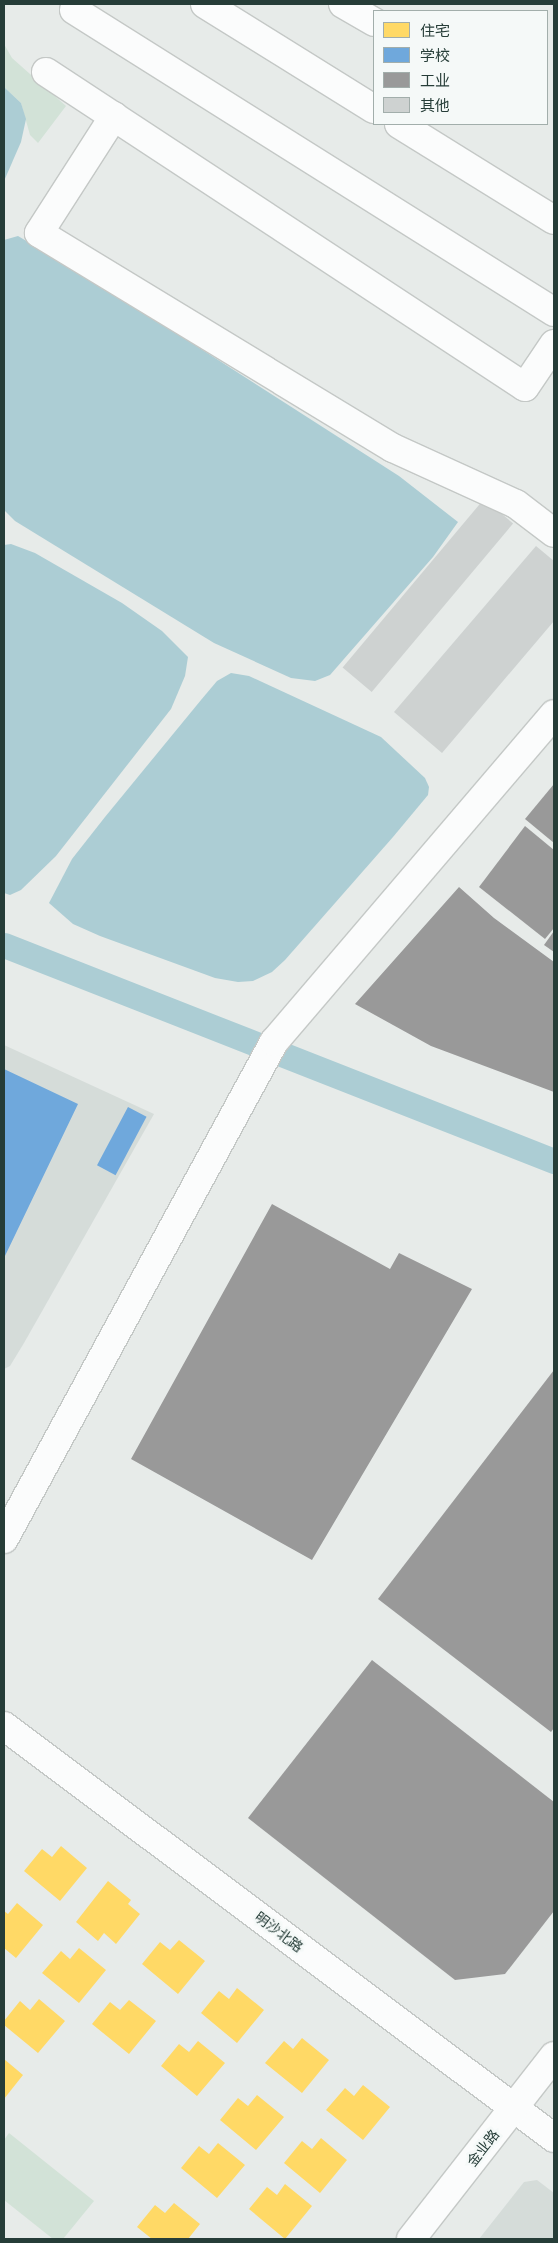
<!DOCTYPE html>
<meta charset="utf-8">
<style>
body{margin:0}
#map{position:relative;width:558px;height:2243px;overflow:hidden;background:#e7ebe9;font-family:"Work Sans","Noto Sans SC",sans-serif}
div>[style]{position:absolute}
.built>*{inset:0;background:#d5dcd9}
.green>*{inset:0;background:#d2e2d7}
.water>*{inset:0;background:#accdd4}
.homes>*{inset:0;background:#ffd966}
.schools>*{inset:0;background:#6fa8dc;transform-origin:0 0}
.industry>*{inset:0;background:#999}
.canal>*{height:25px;margin:-12.5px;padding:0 12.5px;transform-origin:12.5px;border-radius:12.5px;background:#accdd4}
.building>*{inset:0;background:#ced2d1;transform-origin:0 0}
.roads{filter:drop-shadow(1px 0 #c4c8c6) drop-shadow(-1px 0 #c4c8c6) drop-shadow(0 1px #c4c8c6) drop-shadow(0 -1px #c4c8c6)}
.street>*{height:28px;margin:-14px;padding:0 14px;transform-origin:14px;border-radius:14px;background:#fbfcfc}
.secondary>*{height:28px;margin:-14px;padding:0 14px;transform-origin:14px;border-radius:14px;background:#fbfcfc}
span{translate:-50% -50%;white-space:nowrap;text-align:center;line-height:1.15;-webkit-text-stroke:5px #f5f9f8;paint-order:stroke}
.street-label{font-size:14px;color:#263d38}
.frame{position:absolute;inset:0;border:5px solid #263d38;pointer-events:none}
.legend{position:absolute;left:373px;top:10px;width:175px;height:115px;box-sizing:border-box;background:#f5f9f8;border:1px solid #a2aeab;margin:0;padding:6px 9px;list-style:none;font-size:15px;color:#263d38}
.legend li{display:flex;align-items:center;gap:10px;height:25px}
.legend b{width:25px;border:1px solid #a2aeab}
</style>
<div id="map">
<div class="built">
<i style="clip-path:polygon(4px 1045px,154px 1114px,24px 1343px,10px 1366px,4px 1369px)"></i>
<i style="clip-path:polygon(537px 2180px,554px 2193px,554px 2239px,479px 2239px,524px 2182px)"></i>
</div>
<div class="green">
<i style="clip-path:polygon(4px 44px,12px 58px,66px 106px,38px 143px,30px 135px,21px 103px,4px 87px)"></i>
<i style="clip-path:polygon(9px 2133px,94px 2201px,63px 2239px,53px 2239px,4px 2200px,4px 2140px)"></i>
</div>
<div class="water">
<i style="clip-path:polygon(4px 87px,21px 103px,26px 119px,21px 142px,4px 181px)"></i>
<i style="clip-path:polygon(18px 236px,106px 288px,399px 476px,458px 522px,433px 557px,330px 675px,315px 681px,291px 678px,214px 643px,15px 521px,4px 510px,4px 240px)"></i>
<i style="clip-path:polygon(11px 544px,35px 553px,122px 603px,162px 631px,188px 657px,185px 676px,171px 709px,56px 856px,21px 890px,10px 895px,4px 893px,4px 545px)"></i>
<i style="clip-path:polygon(231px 673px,249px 676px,381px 737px,425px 778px,429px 787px,428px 795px,393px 837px,285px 960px,272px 972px,253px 981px,238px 982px,215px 978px,100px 936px,73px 924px,49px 903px,72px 859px,105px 817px,201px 700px,217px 681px)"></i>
</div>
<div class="homes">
<i style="clip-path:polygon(61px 1846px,87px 1868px,60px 1901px,24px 1871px,42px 1849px,52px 1857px)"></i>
<i style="clip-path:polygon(108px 1881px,131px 1900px,128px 1904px,140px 1914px,116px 1944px,104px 1933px,98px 1941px,76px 1922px)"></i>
<i style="clip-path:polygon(17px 1903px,43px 1925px,16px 1958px,4px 1948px,4px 1911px,8px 1914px)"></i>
<i style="clip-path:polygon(179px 1940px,205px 1961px,178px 1994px,142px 1964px,160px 1942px,170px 1950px)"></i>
<i style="clip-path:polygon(79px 1948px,106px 1970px,79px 2003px,42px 1973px,61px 1951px,70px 1959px)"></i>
<i style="clip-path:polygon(237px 1988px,264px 2010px,237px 2043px,201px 2013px,219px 1991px,229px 1999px)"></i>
<i style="clip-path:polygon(39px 1999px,65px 2021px,38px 2053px,4px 2025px,4px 2021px,20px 2001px,30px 2010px)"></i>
<i style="clip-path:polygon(129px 2000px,156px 2021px,129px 2054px,92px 2024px,110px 2002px,120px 2010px)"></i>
<i style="clip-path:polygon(302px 2038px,329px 2060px,302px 2093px,265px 2063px,284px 2041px,293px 2049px)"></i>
<i style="clip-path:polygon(198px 2041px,225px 2063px,197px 2096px,161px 2066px,179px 2044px,189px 2052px)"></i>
<i style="clip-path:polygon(4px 2059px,23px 2075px,4px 2099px)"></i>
<i style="clip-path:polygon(363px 2085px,390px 2107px,363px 2140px,326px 2110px,345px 2088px,354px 2096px)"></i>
<i style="clip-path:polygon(257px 2095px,284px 2117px,256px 2150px,220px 2120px,238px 2098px,248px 2106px)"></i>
<i style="clip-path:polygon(321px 2138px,347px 2160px,320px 2193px,284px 2163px,302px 2141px,312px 2149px)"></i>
<i style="clip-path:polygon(218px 2143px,245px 2165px,217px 2198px,181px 2168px,199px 2146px,209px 2154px)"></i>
<i style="clip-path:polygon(285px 2184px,312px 2206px,285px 2239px,249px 2209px,267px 2187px,277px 2195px)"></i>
<i style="clip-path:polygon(174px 2203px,200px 2224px,188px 2239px,152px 2239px,137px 2227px,155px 2205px,165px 2213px)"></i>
</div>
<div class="schools">
<i style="clip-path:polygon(4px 1069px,78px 1104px,4px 1258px,5px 1131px)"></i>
<i style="left:128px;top:1107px;width:21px;height:66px;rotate:28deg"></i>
</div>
<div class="industry">
<i style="clip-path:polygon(554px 784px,554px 843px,525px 819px)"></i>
<i style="clip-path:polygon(525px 826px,554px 850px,554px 928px,545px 939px,479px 887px)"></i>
<i style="clip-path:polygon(459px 887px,494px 918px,554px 962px,554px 1092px,431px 1046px,355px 1004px)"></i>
<i style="clip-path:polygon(554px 931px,554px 952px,544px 945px)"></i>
<i style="clip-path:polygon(272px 1204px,390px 1269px,399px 1253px,472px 1289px,312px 1560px,131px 1459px)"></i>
<i style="clip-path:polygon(554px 1370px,554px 1728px,551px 1732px,378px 1599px)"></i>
<i style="clip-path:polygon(372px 1660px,554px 1802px,554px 1911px,505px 1974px,455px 1980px,248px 1818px)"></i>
</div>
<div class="canal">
<i style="left:4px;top:945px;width:591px;rotate:21.44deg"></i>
</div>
<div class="building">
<i style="left:484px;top:499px;width:38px;height:220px;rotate:40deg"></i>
<i style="clip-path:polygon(536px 546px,554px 561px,554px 621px,442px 753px,394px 712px)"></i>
</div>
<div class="roads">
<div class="street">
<i style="left:205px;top:4px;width:199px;rotate:31.9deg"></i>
<i style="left:343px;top:4px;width:36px;rotate:30deg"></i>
<i style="left:74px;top:10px;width:567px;rotate:32.18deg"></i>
<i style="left:46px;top:72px;width:573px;rotate:33.33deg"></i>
<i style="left:525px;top:387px;width:52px;rotate:-56deg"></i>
<i style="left:114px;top:116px;width:139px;rotate:122.7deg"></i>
<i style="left:39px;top:233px;width:414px;rotate:31.3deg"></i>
<i style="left:393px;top:448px;width:135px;rotate:24.5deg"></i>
<i style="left:516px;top:504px;width:48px;rotate:37.3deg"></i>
<i style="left:399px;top:124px;width:182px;rotate:31.8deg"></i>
</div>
<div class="secondary">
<i style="left:4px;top:1539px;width:566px;rotate:-61.49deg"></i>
<i style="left:274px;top:1042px;width:431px;rotate:-49.5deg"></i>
<i style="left:4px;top:1726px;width:687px;rotate:36.84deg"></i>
<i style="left:411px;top:2239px;width:232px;rotate:-52deg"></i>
</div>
</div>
<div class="street-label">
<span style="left:279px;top:1932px;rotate:37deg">明沙北路</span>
<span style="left:483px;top:2148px;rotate:-52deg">金业路</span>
</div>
<div class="frame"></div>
<ul class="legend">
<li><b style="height:14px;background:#ffd966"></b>住宅</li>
<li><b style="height:14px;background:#6fa8dc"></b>学校</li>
<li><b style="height:14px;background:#999"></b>工业</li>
<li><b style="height:14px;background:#ced2d1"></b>其他</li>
</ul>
</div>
